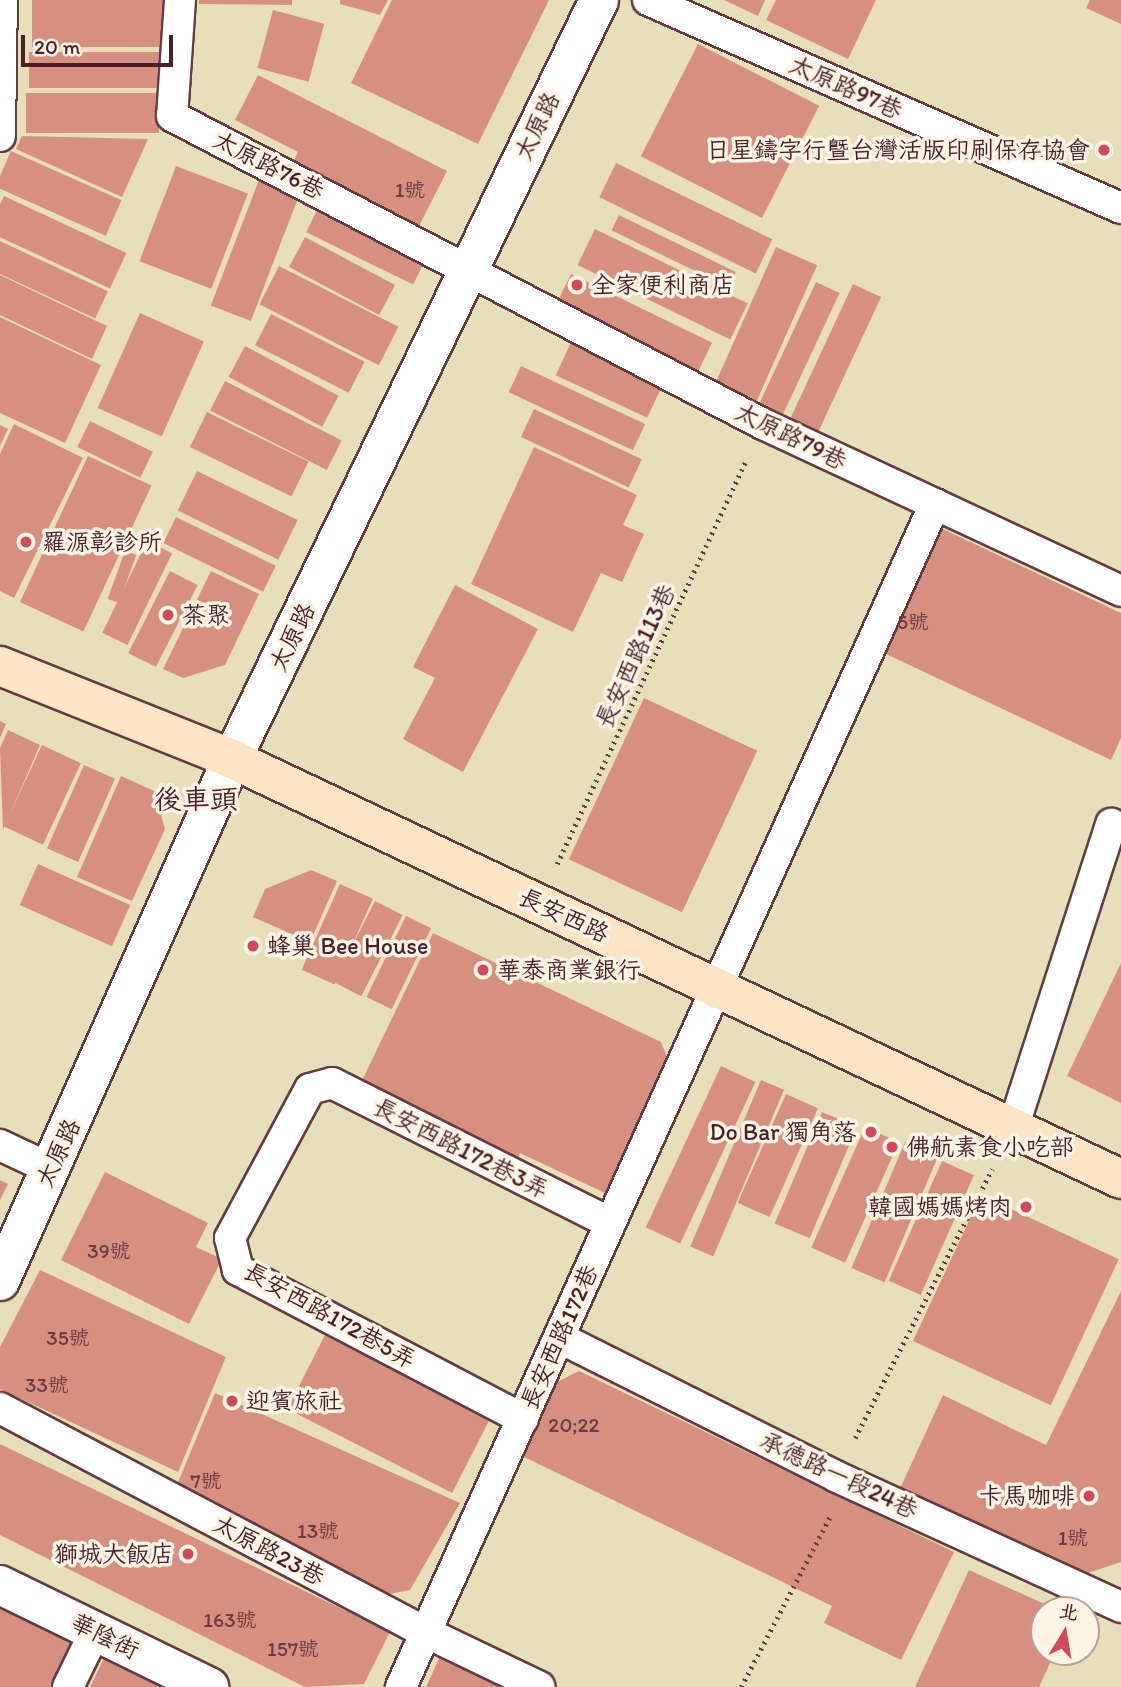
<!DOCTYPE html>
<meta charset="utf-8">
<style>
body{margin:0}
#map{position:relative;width:1121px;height:1687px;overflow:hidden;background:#e7dfba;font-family:Itim,"LXGW WenKai TC",sans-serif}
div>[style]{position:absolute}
.building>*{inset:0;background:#d79080;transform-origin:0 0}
.path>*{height:4.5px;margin-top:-2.25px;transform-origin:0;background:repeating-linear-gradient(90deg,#623c40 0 2px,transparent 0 7px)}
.roads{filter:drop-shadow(2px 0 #623c40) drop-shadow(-2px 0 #623c40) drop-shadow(0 2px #623c40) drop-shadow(0 -2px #623c40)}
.lane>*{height:30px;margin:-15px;padding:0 15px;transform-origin:15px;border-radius:15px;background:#fff}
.street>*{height:38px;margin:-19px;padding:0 19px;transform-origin:19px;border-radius:19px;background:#fff}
.secondary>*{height:38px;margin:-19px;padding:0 19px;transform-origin:19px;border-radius:19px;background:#fce5c4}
.dots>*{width:19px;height:19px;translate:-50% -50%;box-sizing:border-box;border:4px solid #fcf5e5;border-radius:50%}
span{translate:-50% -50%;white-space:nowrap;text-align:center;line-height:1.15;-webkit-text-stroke:7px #fcf5e5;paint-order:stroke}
.number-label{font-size:21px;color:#6d3b40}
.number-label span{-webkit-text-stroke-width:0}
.street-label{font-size:24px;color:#4a1f2b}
.poi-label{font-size:24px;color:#4a1f2b}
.right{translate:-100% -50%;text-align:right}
.left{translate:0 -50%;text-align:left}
.quarter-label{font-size:28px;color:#4a1f2b}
.north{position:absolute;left:1030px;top:1596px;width:70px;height:70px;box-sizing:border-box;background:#fcf5e5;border:2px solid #b59f9b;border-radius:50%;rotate:11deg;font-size:19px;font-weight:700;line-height:28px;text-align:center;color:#4a1f2b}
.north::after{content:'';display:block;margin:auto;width:24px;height:32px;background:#d1495b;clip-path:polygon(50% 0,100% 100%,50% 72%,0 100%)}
.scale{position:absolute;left:21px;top:35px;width:152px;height:32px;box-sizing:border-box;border:4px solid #4a1f2b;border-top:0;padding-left:9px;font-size:21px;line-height:24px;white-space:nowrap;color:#4a1f2b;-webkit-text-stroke:5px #fcf5e5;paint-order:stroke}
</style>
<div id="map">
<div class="building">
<i style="left:32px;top:0;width:138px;height:47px"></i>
<i style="clip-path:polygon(199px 0,292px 0,292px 5px,199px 4px)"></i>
<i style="clip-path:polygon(340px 0,388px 0,380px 15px,340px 4px)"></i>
<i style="clip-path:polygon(392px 0,549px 0,478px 144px,351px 83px)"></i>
<i style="clip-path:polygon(724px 0,765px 0,758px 16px)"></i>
<i style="clip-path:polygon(776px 0,876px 0,848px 59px,766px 20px)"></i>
<i style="clip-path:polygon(1090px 0,1121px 0,1121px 24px,1086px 8px)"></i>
<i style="left:273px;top:10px;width:53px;height:60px;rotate:15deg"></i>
<i style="left:698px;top:44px;width:136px;height:126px;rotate:27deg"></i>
<i style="left:164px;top:52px;width:36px;height:135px;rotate:90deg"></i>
<i style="clip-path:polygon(258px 75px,447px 171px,418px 228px,292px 164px,298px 152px,235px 120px)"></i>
<i style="left:26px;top:93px;width:133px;height:40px"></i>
<i style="clip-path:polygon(22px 136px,148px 139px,122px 197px,16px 149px)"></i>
<i style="left:11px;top:151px;width:121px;height:39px;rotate:24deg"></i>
<i style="left:616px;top:163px;width:174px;height:38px;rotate:26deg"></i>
<i style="left:176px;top:166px;width:77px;height:102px;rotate:21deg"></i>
<i style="left:262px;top:172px;width:43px;height:143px;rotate:21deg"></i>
<i style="left:4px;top:196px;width:135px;height:39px;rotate:25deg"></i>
<i style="left:322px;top:200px;width:119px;height:36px;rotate:26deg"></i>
<i style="left:619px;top:215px;width:130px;height:17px;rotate:26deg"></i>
<i style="left:595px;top:229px;width:170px;height:40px;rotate:26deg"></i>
<i style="left:305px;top:237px;width:102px;height:34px;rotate:28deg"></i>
<i style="left:0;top:241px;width:119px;height:30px;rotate:25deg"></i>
<i style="left:776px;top:247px;width:45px;height:154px;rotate:24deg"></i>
<i style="left:279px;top:266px;width:134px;height:43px;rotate:27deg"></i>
<i style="left:571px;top:274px;width:157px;height:40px;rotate:26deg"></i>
<i style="clip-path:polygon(0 275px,107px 326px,92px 359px,0 315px)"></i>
<i style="left:816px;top:282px;width:26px;height:144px;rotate:25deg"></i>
<i style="left:853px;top:284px;width:31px;height:162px;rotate:25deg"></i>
<i style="left:140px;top:313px;width:70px;height:104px;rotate:24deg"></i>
<i style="left:271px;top:314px;width:105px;height:35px;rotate:27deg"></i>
<i style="clip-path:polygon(0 317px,101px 365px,65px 443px,0 413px)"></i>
<i style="left:573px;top:338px;width:101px;height:41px;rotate:25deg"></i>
<i style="left:245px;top:346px;width:106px;height:35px;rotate:28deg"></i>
<i style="left:521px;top:366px;width:137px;height:29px;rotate:25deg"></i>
<i style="left:225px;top:381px;width:131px;height:33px;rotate:27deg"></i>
<i style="left:534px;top:409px;width:119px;height:31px;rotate:25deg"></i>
<i style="left:207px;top:412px;width:113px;height:39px;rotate:26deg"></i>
<i style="left:90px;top:421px;width:70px;height:29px;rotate:26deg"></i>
<i style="clip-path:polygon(14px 424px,83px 458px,14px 598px,0 591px,0 454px)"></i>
<i style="clip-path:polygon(0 425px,8px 429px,0 446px)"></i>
<i style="clip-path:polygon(534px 447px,637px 495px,623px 525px,644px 534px,622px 582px,601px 573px,573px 632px,471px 584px)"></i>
<i style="left:88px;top:456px;width:70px;height:161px;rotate:25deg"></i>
<i style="left:197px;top:471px;width:112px;height:44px;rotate:26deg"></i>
<i style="left:176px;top:517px;width:111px;height:29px;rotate:26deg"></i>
<i style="clip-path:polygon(926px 521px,1121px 613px,1121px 738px,1111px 760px,867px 645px)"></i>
<i style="left:147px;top:541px;width:28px;height:102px;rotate:26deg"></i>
<i style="left:125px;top:551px;width:12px;height:51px;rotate:20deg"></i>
<i style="left:170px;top:571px;width:31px;height:92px;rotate:27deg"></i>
<i style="clip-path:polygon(211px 571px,259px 594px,225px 665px,183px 678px,163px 669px)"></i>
<i style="clip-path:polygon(455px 585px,538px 629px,463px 772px,403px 739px,435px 678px,413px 667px)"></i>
<i style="left:644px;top:698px;width:125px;height:178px;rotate:25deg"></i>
<i style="clip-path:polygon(0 721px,6px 724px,0 738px)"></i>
<i style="clip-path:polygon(8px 730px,40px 745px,3px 830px,0 748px)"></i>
<i style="left:42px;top:745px;width:43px;height:90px;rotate:25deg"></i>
<i style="left:84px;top:765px;width:34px;height:91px;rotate:24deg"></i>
<i style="clip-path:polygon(121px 776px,154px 791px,165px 829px,132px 901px,77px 877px)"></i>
<i style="left:38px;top:864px;width:101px;height:45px;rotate:24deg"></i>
<i style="clip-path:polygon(311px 870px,337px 881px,310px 942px,253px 917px,265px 889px)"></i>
<i style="left:340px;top:884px;width:36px;height:94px;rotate:24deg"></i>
<i style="left:375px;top:901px;width:31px;height:91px;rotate:27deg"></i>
<i style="left:406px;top:916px;width:28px;height:90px;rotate:26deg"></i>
<i style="clip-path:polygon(433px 933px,661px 1042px,671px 1067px,607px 1194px,520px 1153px,514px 1168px,356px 1093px)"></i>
<i style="clip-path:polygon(1121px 963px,1121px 1103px,1067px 1076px)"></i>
<i style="left:721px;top:1066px;width:38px;height:178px;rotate:25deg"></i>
<i style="left:761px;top:1080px;width:25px;height:181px;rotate:23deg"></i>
<i style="left:786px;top:1094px;width:35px;height:119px;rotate:24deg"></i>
<i style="left:822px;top:1112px;width:38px;height:121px;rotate:23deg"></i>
<i style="left:865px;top:1127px;width:37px;height:132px;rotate:24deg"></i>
<i style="left:905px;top:1142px;width:36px;height:137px;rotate:23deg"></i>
<i style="left:942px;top:1161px;width:35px;height:131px;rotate:24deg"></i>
<i style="clip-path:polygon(105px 1172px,208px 1223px,196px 1247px,222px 1259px,189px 1324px,61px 1260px)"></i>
<i style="clip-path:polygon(0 1180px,8px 1184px,0 1200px)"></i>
<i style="left:981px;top:1195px;width:152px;height:161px;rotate:25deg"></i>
<i style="clip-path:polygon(40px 1270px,226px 1357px,178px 1472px,0 1389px,0 1347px)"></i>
<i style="clip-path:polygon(1121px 1291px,1121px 1562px,1076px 1577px,897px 1495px,943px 1395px,1046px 1445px)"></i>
<i style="left:325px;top:1335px;width:185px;height:83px;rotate:27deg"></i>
<i style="clip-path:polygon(579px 1371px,954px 1552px,901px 1660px,824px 1623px,832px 1606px,520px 1455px,553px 1384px)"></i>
<i style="clip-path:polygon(215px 1393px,460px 1503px,410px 1590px,389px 1594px,174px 1492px)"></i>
<i style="clip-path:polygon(0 1444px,390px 1632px,364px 1684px,305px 1687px,0 1535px)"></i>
<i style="clip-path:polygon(969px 1570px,1058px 1610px,1044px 1610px,1044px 1652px,1055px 1652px,1039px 1687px,915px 1687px)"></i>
<i style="clip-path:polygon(0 1605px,76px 1641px,52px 1687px,0 1687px)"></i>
<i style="clip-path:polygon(441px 1654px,511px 1687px,426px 1687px)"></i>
<i style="clip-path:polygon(105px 1656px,171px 1687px,90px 1687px)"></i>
</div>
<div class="path">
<i style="left:557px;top:864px;width:446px;rotate:-64.9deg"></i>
<i style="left:855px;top:1438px;width:302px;rotate:-63deg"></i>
<i style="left:741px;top:1687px;width:192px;rotate:-62.4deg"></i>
</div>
<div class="roads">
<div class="lane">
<i style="left:180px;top:0;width:116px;rotate:93.9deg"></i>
<i style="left:172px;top:116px;width:666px;rotate:27.53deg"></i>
<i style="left:763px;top:424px;width:395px;rotate:25deg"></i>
<i style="left:648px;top:0;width:517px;rotate:23.74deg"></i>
<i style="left:0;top:136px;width:136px;rotate:-89.2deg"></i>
<i style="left:1012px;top:1131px;width:323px;rotate:-72.1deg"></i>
<i style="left:0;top:1145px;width:56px;rotate:25.2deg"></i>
<i style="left:560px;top:1338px;width:308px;rotate:26.6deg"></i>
<i style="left:835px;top:1476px;width:315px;rotate:24.6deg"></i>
<i style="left:0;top:1408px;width:480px;rotate:27.8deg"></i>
<i style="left:425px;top:1632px;width:127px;rotate:25.6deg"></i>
<i style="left:523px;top:1419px;width:322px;rotate:-152.4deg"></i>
<i style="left:238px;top:1270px;width:33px;rotate:-104deg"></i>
<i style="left:230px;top:1238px;width:169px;rotate:-61.8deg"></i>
<i style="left:310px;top:1089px;width:23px;rotate:-15deg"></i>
<i style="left:332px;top:1083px;width:311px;rotate:26.7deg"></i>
<i style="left:68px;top:1687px;width:61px;rotate:-63.9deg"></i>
<i style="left:401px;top:1687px;width:1298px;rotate:-65.71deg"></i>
</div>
<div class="street">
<i style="left:0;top:1281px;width:571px;rotate:-66.04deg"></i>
<i style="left:232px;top:759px;width:843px;rotate:-64.19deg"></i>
<i style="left:0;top:1585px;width:233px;rotate:26deg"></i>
</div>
<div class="secondary">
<i style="left:0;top:666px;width:250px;rotate:21.8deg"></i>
<i style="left:232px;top:759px;width:983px;rotate:25.29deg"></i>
</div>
</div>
<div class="dots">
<i style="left:1104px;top:150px;background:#d1495b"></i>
<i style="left:577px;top:285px;background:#d1495b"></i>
<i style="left:26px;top:542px;background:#d1495b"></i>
<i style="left:168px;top:615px;background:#d1495b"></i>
<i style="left:253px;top:946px;background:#d1495b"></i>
<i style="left:483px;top:970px;background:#d1495b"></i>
<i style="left:871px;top:1132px;background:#d1495b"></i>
<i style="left:892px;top:1147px;background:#d1495b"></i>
<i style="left:1026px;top:1207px;background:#d1495b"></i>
<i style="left:232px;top:1401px;background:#d1495b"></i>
<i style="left:1089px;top:1496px;background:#d1495b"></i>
<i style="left:188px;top:1554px;background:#d1495b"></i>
</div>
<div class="number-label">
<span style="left:410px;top:190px">1號</span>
<span style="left:913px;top:622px">5號</span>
<span style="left:109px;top:1251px">39號</span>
<span style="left:68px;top:1338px">35號</span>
<span style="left:47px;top:1385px">33號</span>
<span style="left:574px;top:1425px">20;22</span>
<span style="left:206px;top:1481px">7號</span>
<span style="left:318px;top:1531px">13號</span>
<span style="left:1073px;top:1538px">1號</span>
<span style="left:230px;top:1620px">163號</span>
<span style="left:293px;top:1649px">157號</span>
</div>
<div class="street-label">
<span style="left:846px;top:87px;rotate:24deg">太原路97巷</span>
<span style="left:537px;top:126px;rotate:-64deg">太原路</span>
<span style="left:269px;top:165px;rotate:27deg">太原路76巷</span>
<span style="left:791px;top:436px;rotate:26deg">太原路79巷</span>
<span style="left:292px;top:637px;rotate:-64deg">太原路</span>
<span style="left:635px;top:656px;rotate:-65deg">長安西路113巷</span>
<span style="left:564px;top:915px;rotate:25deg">長安西路</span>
<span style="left:461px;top:1148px;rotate:27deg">長安西路172巷3弄</span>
<span style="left:58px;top:1153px;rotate:-65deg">太原路</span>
<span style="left:330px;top:1315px;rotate:29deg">長安西路172巷5弄</span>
<span style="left:559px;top:1337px;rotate:-66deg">長安西路172巷</span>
<span style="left:839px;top:1475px;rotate:25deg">承德路一段24巷</span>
<span style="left:269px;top:1550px;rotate:28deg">太原路23巷</span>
<span style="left:105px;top:1636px;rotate:26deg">華陰街</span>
</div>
<div class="poi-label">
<span class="right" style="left:1090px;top:150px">日星鑄字行暨台灣活版印刷保存協會</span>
<span class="left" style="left:591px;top:285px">全家便利商店</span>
<span class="left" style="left:42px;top:542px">羅源彰診所</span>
<span class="left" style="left:182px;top:615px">茶聚</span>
<span class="left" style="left:267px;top:946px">蜂巢 Bee House</span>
<span class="left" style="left:497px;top:970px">華泰商業銀行</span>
<span class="right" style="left:857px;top:1132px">Do Bar 獨角落</span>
<span class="left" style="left:906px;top:1147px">佛航素食小吃部</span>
<span class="right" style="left:1012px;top:1207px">韓國媽媽烤肉</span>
<span class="left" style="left:246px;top:1401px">迎賓旅社</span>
<span class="right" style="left:1075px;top:1496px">卡馬咖啡</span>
<span class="right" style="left:174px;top:1554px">獅城大飯店</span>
</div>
<div class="quarter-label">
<span style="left:196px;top:799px">後車頭</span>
</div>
<div class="north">北</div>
<div class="scale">20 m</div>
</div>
